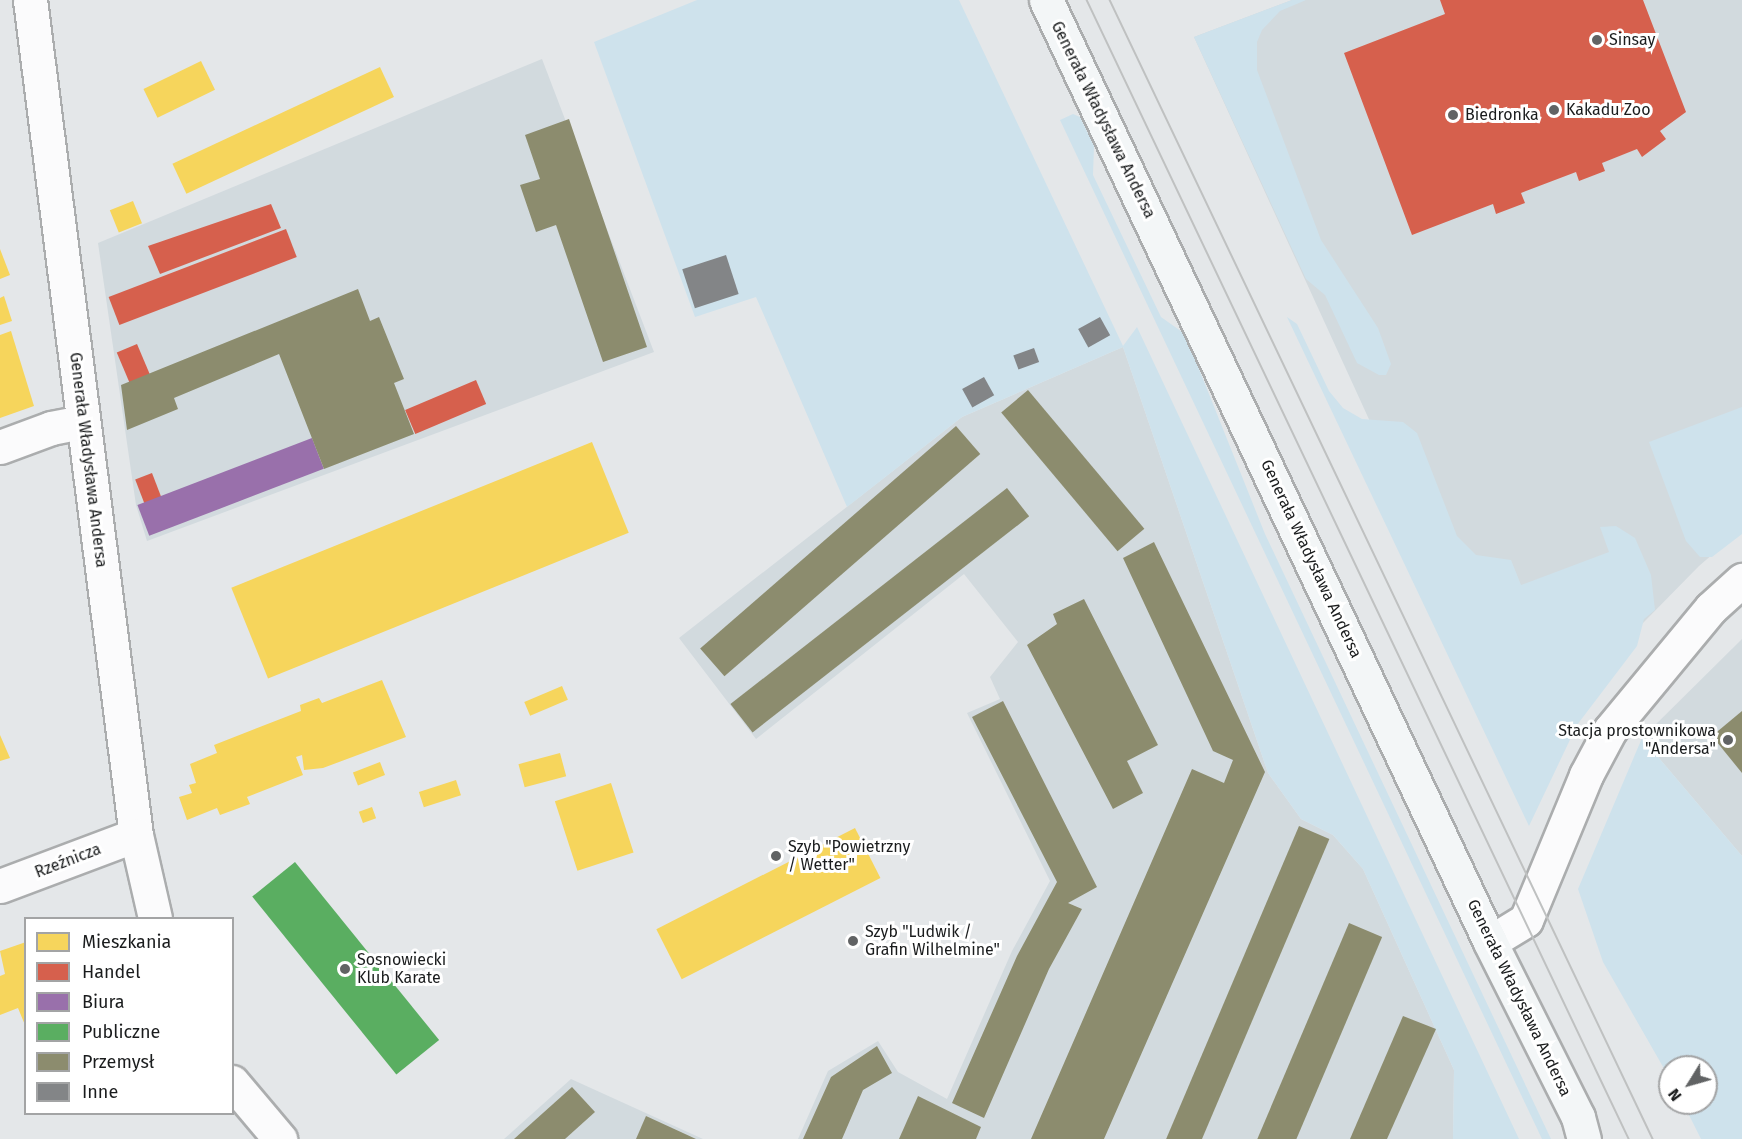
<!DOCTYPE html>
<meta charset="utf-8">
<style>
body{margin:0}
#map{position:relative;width:1742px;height:1139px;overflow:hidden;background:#e4e7e9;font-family:"Fira Sans",sans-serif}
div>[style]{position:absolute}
.built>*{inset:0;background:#d2dade}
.green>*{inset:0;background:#cee2ec}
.homes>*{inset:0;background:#f6d55c;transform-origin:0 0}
.shops>*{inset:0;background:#d6604d;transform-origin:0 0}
.offices>*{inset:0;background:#9970ab;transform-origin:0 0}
.public>*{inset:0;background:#5aae61;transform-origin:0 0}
.industry>*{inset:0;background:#8c8c6e;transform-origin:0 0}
.building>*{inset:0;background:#838587;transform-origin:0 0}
.roads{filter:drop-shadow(2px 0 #abadae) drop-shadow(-2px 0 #abadae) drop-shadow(0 2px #abadae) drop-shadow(0 -2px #abadae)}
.minor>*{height:33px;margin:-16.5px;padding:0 16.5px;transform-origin:16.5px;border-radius:16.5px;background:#fbfbfc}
.secondary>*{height:33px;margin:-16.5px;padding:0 16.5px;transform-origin:16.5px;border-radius:16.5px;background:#f3f6f7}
.tram>*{height:1.5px;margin:-0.75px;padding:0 0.75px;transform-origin:0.75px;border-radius:0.75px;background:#bfc1c1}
.dots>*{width:16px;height:16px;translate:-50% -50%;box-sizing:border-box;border:3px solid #fff;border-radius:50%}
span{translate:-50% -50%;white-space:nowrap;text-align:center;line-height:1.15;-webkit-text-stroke:6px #fff;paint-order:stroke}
.poi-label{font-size:16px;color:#1a1c1d}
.left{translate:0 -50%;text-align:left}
.right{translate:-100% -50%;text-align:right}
.street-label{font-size:16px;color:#1a1c1d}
.legend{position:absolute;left:24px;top:917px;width:210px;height:198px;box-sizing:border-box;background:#fff;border:2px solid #a3a4a5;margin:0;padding:8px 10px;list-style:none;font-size:18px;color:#1a1c1d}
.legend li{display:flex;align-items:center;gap:12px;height:30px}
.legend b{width:30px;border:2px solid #a3a4a5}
.north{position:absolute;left:1658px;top:1055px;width:60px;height:60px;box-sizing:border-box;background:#fff;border:2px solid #a3a4a5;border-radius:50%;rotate:233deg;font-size:16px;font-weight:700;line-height:24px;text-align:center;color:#1a1c1d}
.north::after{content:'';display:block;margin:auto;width:21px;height:27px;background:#616364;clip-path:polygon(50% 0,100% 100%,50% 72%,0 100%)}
</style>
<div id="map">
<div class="built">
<i style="clip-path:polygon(1292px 0,1742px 0,1742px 529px,1699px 566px,1588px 679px,1524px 777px,1378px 439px,1194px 37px)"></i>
<i style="clip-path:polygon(542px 59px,654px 352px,147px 541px,136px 505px,98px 243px)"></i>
<i style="clip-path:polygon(1123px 347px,1268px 773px,1301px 819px,1333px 835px,1363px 869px,1454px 1070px,1453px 1139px,798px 1139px,828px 1071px,878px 1041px,898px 1072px,947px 1099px,1012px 951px,1050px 881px,967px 713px,1000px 699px,990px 677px,1018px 642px,964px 574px,756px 739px,679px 638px,962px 417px)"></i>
<i style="clip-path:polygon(1742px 639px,1742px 856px,1642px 738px)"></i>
<i style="clip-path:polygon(571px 1079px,703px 1139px,504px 1139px)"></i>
</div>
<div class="green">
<i style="clip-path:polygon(697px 0,959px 0,1123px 346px,1137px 327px,1519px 1139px,1453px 1139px,1454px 1070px,1363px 869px,1333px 835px,1301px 819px,1268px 773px,1123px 347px,962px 417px,847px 507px,756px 297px,695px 317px,594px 42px)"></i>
<i style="clip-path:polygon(1292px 0,1306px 0,1280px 11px,1262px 30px,1257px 42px,1257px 70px,1321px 240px,1378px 328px,1391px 364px,1386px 375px,1379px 375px,1357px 363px,1325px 295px,1306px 279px,1194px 37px)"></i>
<i style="clip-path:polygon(1073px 114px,1080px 117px,1094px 146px,1093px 175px,1161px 317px,1185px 334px,1265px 534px,1551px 1139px,1542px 1139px,1060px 120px)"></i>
<i style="clip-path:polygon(1287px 317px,1297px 324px,1329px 391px,1343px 408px,1362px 419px,1403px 422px,1417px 433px,1457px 536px,1476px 555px,1511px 560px,1521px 585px,1609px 552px,1600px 527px,1616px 526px,1635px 538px,1651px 575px,1655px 610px,1644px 619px,1637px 646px,1577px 725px,1529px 826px)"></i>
<i style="clip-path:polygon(1742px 407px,1742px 534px,1712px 557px,1700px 557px,1686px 541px,1649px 442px)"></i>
<i style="clip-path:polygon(1642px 738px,1742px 856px,1742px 1139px,1701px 1139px,1683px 1103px,1706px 1103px,1706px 1067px,1670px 1067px,1670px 1079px,1603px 962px,1578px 889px)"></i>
</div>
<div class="homes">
<i style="left:201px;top:61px;width:32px;height:64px;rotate:64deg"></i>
<i style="left:380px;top:67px;width:33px;height:229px;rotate:65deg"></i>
<i style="left:133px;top:201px;width:24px;height:25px;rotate:68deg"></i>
<i style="clip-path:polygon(0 249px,10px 275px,0 279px)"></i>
<i style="clip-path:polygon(4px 296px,12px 321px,0 325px,0 298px)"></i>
<i style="clip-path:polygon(11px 331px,34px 406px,0 418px,0 335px)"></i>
<i style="left:592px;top:442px;width:98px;height:389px;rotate:68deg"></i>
<i style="clip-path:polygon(382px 680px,406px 737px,323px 768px,304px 770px,302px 755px,296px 757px,303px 775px,247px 797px,250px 804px,220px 815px,217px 808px,187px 820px,179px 797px,192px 793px,189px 785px,196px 783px,190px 764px,217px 753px,214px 745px,301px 711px,300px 705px,319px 698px,322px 703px)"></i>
<i style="left:562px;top:686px;width:15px;height:41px;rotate:67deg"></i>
<i style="clip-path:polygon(0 735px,10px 758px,0 761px)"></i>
<i style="left:560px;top:753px;width:24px;height:43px;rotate:75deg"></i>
<i style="left:380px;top:762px;width:14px;height:29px;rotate:69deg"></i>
<i style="left:456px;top:780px;width:16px;height:39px;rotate:72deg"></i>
<i style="left:611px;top:783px;width:73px;height:59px;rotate:72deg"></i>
<i style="left:372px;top:807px;width:12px;height:14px;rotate:70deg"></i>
<i style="left:855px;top:828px;width:56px;height:223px;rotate:63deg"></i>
<i style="clip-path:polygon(26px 942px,26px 1025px,25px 1025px,18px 1008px,0 1015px,0 976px,5px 974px,0 951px)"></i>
</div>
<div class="shops">
<i style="clip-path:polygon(1440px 0,1643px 0,1686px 112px,1660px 131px,1666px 139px,1642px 157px,1637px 149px,1602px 163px,1605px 171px,1579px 181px,1576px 172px,1521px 193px,1525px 203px,1496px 214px,1493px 204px,1412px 235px,1344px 53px,1445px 14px)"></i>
<i style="clip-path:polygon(271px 204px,281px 228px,160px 274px,148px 246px)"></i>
<i style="left:286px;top:229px;width:30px;height:190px;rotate:69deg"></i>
<i style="left:137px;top:344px;width:33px;height:22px;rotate:67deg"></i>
<i style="left:476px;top:380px;width:26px;height:77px;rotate:67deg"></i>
<i style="left:152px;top:473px;width:26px;height:18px;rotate:69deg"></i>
</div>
<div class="offices">
<i style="left:312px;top:438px;width:33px;height:187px;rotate:69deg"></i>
</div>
<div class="public">
<i style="left:295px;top:862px;width:229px;height:55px;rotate:51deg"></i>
</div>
<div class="industry">
<i style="clip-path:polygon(569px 119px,647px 347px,603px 362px,556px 225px,536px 232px,520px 185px,540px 179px,525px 135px)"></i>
<i style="clip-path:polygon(358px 289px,370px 321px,379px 317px,404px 379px,394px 383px,414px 434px,324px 469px,279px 354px,174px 398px,178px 409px,127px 430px,121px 385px)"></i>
<i style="left:1028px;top:390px;width:181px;height:35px;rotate:50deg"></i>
<i style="left:956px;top:426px;width:37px;height:339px;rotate:49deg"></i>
<i style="left:1007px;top:488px;width:36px;height:351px;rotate:52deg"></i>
<i style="clip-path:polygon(1154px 542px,1265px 772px,1104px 1139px,1031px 1139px,1192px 769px,1224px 783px,1233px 760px,1213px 751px,1123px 558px)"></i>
<i style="clip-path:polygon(1084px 599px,1158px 745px,1127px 761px,1143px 793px,1113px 809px,1027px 645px,1057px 624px,1053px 614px)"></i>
<i style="clip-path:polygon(1003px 701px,1097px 887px,1068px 903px,1082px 909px,1049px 969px,984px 1118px,952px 1103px,1017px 956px,1057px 882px,972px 717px)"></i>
<i style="clip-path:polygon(1742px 711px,1742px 773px,1712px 736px)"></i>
<i style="left:1299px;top:826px;width:33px;height:341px;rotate:23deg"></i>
<i style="left:1349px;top:923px;width:36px;height:236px;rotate:23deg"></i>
<i style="clip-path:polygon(1403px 1016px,1436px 1029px,1387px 1139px,1350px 1139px)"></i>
<i style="clip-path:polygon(877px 1046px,892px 1073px,863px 1090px,842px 1139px,803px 1139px,831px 1077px)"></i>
<i style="clip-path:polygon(572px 1087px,595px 1112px,565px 1139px,514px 1139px)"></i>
<i style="clip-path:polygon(918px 1096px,981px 1127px,976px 1139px,899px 1139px)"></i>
<i style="clip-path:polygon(646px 1116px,696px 1139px,636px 1139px)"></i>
</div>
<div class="building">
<i style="left:726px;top:255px;width:41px;height:46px;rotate:72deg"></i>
<i style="left:1100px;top:317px;width:21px;height:25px;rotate:61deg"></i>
<i style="left:1034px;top:348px;width:15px;height:22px;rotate:70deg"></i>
<i style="left:984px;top:377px;width:21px;height:25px;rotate:61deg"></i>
</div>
<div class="roads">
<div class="minor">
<i style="left:30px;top:0;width:842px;rotate:82.77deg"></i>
<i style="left:136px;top:835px;width:85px;rotate:77.1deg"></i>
<i style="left:0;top:447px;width:54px;rotate:-20.4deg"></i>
<i style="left:51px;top:428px;width:32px;rotate:-11deg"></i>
<i style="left:0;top:886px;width:145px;rotate:-20.6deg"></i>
<i style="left:1490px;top:942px;width:42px;rotate:-31.4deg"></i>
<i style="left:1526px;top:920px;width:157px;rotate:-67.5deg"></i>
<i style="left:1586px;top:775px;width:51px;rotate:-61.9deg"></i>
<i style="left:1610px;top:730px;width:158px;rotate:-50.4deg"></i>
<i style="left:1711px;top:608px;width:42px;rotate:-42.1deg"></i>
<i style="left:232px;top:1082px;width:75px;rotate:49.9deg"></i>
</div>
<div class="secondary">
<i style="left:1046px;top:0;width:1041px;rotate:64.76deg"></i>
<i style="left:1490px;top:942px;width:196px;rotate:63.3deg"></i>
<i style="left:1578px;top:1117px;width:23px;rotate:75deg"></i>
</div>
</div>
<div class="tram">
<i style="left:1087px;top:0;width:1261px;rotate:64.55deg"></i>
<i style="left:1110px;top:0;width:1262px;rotate:64.51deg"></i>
</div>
<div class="dots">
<i style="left:1597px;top:40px;background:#616364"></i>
<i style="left:1554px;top:110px;background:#616364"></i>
<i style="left:1453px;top:115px;background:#616364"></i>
<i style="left:1728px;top:740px;background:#616364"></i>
<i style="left:776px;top:856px;background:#616364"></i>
<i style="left:853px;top:941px;background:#616364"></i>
<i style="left:345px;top:969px;background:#616364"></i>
</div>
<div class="poi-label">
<span class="left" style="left:1609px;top:40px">Sinsay</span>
<span class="left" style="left:1566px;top:110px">Kakadu Zoo</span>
<span class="left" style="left:1465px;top:115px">Biedronka</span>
<span class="right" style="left:1716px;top:740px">Stacja prostownikowa<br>"Andersa"</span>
<span class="left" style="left:788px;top:856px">Szyb "Powietrzny<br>/ Wetter"</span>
<span class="left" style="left:865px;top:941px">Szyb "Ludwik /<br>Grafin Wilhelmine"</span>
<span class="left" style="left:357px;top:969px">Sosnowiecki<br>Klub Karate</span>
</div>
<div class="street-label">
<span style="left:1103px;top:120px;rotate:64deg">Generała Władysława Andersa</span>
<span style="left:88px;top:460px;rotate:83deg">Generała Władysława Andersa</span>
<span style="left:1311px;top:559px;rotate:65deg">Generała Władysława Andersa</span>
<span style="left:68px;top:861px;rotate:-21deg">Rzeźnicza</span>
<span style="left:1519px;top:998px;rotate:64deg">Generała Władysława Andersa</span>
</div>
<ul class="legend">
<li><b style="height:16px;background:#f6d55c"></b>Mieszkania</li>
<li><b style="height:16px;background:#d6604d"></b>Handel</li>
<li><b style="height:16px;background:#9970ab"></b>Biura</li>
<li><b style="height:16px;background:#5aae61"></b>Publiczne</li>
<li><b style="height:16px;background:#8c8c6e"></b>Przemysł</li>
<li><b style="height:16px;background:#838587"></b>Inne</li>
</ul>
<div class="north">N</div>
</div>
